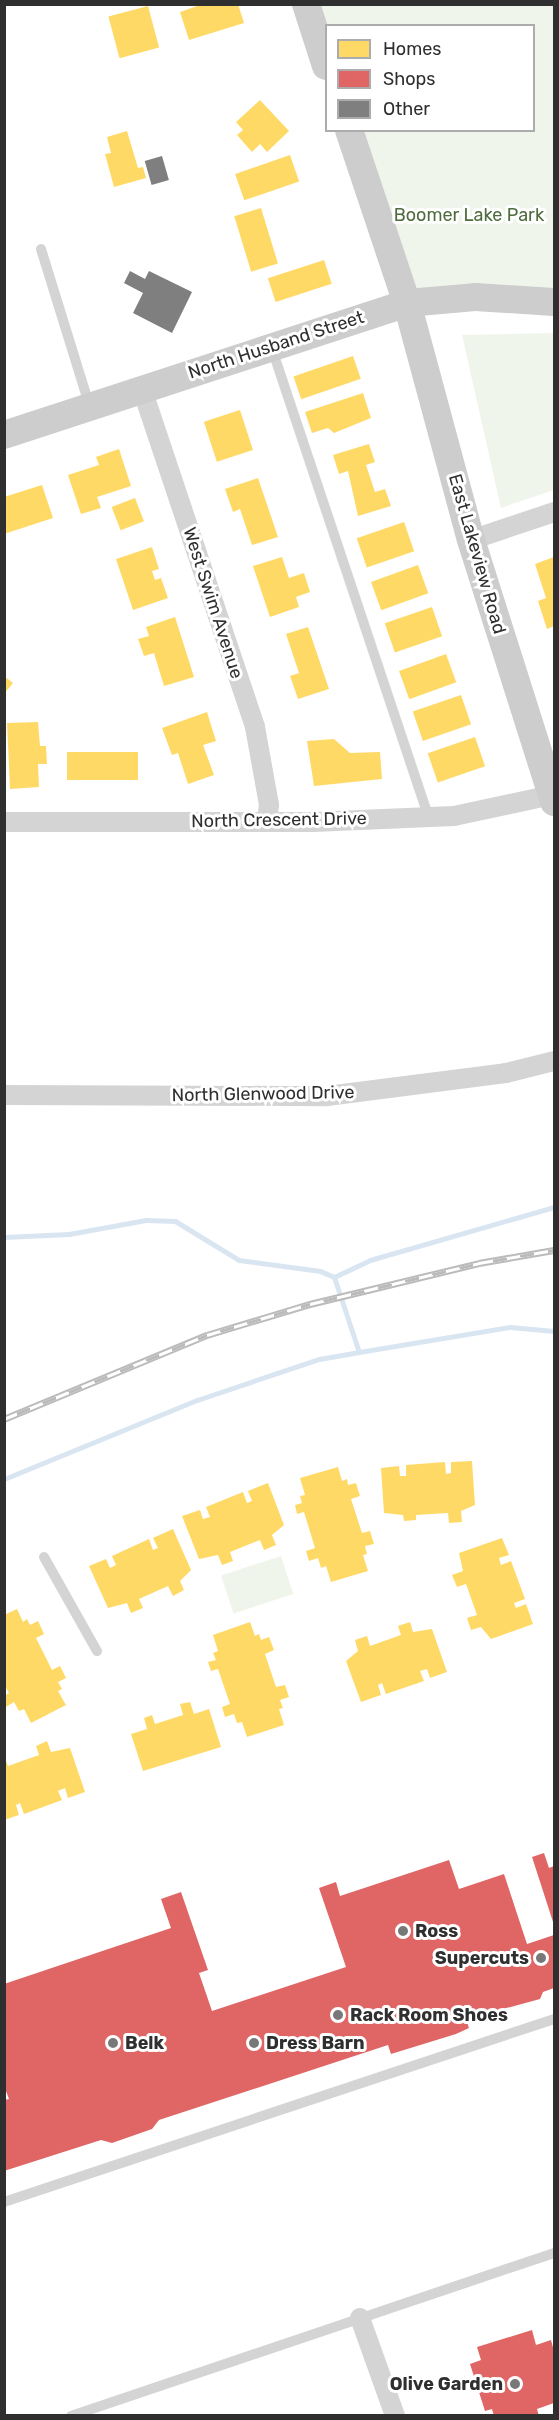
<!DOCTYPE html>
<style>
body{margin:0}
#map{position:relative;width:559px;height:2420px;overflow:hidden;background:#fff;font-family:Rubik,sans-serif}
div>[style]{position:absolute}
.green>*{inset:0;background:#f0f5ec;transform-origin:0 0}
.homes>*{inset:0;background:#ffd966;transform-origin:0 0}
.shops>*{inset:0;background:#e06666}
.stream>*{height:5px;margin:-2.5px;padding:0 2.5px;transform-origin:2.5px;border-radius:2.5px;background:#d9e6f2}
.building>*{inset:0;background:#7f7f7f;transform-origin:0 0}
.lane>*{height:10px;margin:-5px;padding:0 5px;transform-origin:5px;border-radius:5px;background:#d4d4d4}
.street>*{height:20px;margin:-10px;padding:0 10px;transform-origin:10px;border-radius:10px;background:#d4d4d4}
.secondary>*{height:28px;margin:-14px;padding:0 14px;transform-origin:14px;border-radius:14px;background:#cdcdcd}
.rail>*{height:7px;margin-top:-3.5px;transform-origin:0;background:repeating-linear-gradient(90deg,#fff 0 14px,#bbb 0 28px);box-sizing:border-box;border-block:2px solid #bbb}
.dots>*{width:16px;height:16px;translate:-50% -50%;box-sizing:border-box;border:3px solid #fff;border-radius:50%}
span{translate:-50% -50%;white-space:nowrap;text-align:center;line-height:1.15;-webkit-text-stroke:6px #fff;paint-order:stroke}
.park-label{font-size:18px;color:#4e6c3c}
.street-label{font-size:18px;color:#2f2f2f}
.poi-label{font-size:18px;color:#2f2f2f;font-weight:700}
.left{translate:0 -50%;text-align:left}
.right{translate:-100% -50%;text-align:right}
.frame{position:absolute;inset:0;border:6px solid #2f2f2f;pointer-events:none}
.legend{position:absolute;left:325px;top:24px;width:210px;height:108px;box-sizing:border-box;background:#fff;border:2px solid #acacac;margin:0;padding:8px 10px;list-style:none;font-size:18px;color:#2f2f2f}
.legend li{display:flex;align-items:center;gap:12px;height:30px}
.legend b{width:30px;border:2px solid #acacac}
</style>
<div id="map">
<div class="green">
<i style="clip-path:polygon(310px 5px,554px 5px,554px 301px,409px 301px,352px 131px,534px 130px,534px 26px,326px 26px)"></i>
<i style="clip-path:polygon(554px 333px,554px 490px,501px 508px,462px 335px)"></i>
<i style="left:281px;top:1556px;width:40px;height:63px;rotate:72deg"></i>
</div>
<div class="homes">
<i style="clip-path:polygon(238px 4px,244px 23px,189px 40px,180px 12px,203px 4px)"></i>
<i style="left:148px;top:6px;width:43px;height:41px;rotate:75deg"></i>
<i style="clip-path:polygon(260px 100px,289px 131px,267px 152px,260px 144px,252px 152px,237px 135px,243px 130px,236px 122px)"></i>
<i style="clip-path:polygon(127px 131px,138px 168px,143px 167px,146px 178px,114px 187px,105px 154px,111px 153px,107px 137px)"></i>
<i style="left:290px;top:155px;width:28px;height:58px;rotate:71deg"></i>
<i style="left:261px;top:208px;width:58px;height:28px;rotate:73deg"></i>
<i style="left:324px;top:260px;width:25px;height:59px;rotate:72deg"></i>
<i style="left:353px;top:356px;width:24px;height:63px;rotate:71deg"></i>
<i style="clip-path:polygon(363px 393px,371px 418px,334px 433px,328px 428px,312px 433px,305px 412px)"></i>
<i style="left:240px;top:410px;width:42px;height:38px;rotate:72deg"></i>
<i style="clip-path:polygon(369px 444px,375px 462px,366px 465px,375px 492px,385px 489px,391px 506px,358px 516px,348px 471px,339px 474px,333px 455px)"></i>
<i style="clip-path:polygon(119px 449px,131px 486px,97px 497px,101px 508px,81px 514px,68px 475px,99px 465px,96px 457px)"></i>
<i style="clip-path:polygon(258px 478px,278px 537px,252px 545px,240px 509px,233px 512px,225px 489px)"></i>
<i style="clip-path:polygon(42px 485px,53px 518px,4px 534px,4px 497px)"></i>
<i style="left:135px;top:498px;width:25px;height:25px;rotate:69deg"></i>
<i style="left:404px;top:522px;width:31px;height:50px;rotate:71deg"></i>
<i style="clip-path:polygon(152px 547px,159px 569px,152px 571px,155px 580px,161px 578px,168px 598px,133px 610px,116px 559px)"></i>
<i style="clip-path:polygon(282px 557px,289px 578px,304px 573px,310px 592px,296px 597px,299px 607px,270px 617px,253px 566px)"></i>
<i style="clip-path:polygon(554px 557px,554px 626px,547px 629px,538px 601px,546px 598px,535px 564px)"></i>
<i style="left:418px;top:565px;width:30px;height:50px;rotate:70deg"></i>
<i style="left:432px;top:607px;width:31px;height:50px;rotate:71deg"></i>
<i style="clip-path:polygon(175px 617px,194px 677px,164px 686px,154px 653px,144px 656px,138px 639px,149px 636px,146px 627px)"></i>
<i style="clip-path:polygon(308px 627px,329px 689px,298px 699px,290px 676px,299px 673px,286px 634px)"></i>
<i style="left:446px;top:654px;width:30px;height:50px;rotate:70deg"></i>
<i style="clip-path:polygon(4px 676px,13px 683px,4px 694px)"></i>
<i style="left:461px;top:695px;width:31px;height:51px;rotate:71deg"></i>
<i style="clip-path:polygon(207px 712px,216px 741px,203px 745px,214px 775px,188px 784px,178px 753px,172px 755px,162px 728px)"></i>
<i style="clip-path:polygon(38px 722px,40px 746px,46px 746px,47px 764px,38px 764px,39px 787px,10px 789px,7px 723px)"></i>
<i style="left:475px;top:737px;width:31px;height:50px;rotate:71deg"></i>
<i style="clip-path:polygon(334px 739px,350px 753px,380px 752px,382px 779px,314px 786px,307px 741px)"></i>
<i style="left:138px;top:752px;width:28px;height:71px;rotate:90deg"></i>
<i style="clip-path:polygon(472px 1461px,475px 1505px,461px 1511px,462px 1522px,449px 1523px,448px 1513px,416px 1515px,416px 1520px,404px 1521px,403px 1515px,384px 1513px,381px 1468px,399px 1466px,400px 1476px,406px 1476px,406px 1465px,445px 1462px,446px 1474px,451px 1473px,451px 1462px)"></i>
<i style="clip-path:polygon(338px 1467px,342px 1481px,347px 1479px,348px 1485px,356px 1483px,360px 1496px,351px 1499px,362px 1533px,370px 1531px,374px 1544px,365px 1546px,367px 1554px,363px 1555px,368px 1571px,331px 1582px,326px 1566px,321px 1568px,318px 1558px,309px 1561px,306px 1551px,315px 1548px,304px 1512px,297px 1514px,295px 1505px,302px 1503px,300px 1496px,305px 1495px,300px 1478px)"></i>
<i style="clip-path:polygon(268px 1483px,284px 1525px,272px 1535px,276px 1545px,264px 1550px,260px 1540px,230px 1552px,233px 1561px,222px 1565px,218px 1555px,199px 1559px,182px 1516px,200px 1510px,203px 1519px,210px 1517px,206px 1507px,243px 1492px,247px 1503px,252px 1501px,248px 1491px)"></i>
<i style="clip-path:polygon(173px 1529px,191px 1570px,180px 1581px,184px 1590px,173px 1596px,168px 1586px,139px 1599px,143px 1608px,131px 1613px,127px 1603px,108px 1608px,89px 1566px,106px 1559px,110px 1568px,116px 1565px,112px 1556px,149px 1539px,153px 1550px,158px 1548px,153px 1538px)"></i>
<i style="clip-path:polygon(502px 1538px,509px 1555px,499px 1558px,501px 1565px,511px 1561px,525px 1599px,514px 1603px,516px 1608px,526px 1604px,533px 1624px,491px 1639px,481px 1627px,471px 1630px,467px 1618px,477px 1615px,466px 1584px,457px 1587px,452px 1575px,463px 1571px,459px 1553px)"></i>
<i style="clip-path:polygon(17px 1609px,23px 1622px,27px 1619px,30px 1625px,38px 1621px,44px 1634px,36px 1638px,52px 1670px,60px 1666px,66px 1678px,58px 1682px,62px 1689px,58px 1691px,66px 1705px,31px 1723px,24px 1709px,19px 1711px,14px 1702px,6px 1707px,4px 1704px,4px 1696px,9px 1693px,4px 1684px,4px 1615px)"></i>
<i style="clip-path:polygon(250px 1622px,255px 1636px,259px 1634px,261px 1640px,269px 1637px,274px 1650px,265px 1654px,276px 1687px,285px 1685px,289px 1697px,280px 1700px,283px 1708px,279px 1709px,284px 1725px,247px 1737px,242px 1722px,237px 1723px,234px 1714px,225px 1717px,222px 1707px,230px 1704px,218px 1669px,211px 1671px,208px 1662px,216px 1660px,213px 1653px,218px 1651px,213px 1635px)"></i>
<i style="clip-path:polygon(410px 1622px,413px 1632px,432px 1629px,447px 1672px,430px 1678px,427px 1669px,420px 1671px,424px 1681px,386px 1694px,382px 1683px,378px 1685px,381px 1695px,361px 1702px,346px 1661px,358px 1651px,355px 1640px,367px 1636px,370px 1646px,401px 1635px,398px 1626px)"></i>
<i style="clip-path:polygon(190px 1702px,194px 1714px,209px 1709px,221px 1747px,143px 1771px,131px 1734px,147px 1729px,144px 1718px,152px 1715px,155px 1724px,183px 1715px,180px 1704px)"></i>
<i style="clip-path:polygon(47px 1741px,51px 1752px,70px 1748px,85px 1792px,68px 1798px,65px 1788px,58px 1791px,62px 1800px,24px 1814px,20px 1803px,16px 1805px,19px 1815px,4px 1820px,4px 1756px,8px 1766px,39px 1755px,36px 1746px)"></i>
</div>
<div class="shops">
<i style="clip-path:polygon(544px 1853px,549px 1868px,554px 1866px,554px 1925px,532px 1857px)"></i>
<i style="clip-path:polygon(449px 1860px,459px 1889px,504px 1874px,527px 1944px,554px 1935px,554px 1988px,543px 1992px,540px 1999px,466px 2019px,469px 2028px,456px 2034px,391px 2054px,388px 2045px,159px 2120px,152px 2129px,112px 2143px,101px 2140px,4px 2171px,4px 2100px,9px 2099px,4px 2086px,4px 1984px,171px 1928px,161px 1899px,181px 1892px,208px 1970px,199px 1973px,212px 2011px,346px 1967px,319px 1888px,336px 1882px,340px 1896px)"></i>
<i style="clip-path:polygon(532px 2330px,536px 2345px,551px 2340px,554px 2351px,554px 2403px,537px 2409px,539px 2416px,494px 2416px,492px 2409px,485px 2411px,470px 2364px,481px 2360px,477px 2347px)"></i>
</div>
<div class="stream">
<i style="left:4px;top:1237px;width:65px;rotate:-2.6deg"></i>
<i style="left:69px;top:1234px;width:78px;rotate:-10.3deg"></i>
<i style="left:146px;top:1220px;width:29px;rotate:2deg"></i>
<i style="left:175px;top:1221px;width:75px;rotate:31.4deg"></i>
<i style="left:239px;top:1260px;width:82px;rotate:7.7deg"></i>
<i style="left:320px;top:1271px;width:15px;rotate:23deg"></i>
<i style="left:334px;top:1277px;width:40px;rotate:-25deg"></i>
<i style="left:370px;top:1260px;width:191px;rotate:-16.1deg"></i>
<i style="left:334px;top:1277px;width:79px;rotate:71.6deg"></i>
<i style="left:359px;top:1352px;width:153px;rotate:-9.4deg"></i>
<i style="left:510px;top:1327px;width:44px;rotate:5.2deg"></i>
<i style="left:4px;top:1479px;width:209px;rotate:-22.3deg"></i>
<i style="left:197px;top:1400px;width:129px;rotate:-18.6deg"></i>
<i style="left:319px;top:1359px;width:41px;rotate:-9.9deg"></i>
</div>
<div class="building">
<i style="left:162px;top:156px;width:25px;height:18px;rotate:74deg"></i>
<i style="clip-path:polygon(130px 271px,145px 279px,149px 271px,192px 292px,172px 333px,133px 313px,143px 293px,124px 283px)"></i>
</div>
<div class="lane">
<i style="left:41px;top:249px;width:165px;rotate:72.8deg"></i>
<i style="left:272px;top:349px;width:491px;rotate:71.5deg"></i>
<i style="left:44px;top:1557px;width:108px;rotate:60.6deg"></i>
<i style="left:4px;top:2202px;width:580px;rotate:-18.4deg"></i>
<i style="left:71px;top:2416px;width:510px;rotate:-18.65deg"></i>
</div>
<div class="street">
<i style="left:142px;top:389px;width:356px;rotate:71.5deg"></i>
<i style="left:255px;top:727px;width:79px;rotate:79.8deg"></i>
<i style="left:269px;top:805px;width:15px;rotate:98deg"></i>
<i style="left:471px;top:540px;width:88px;rotate:-18.6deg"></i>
<i style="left:4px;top:822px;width:309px"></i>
<i style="left:313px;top:822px;width:141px;rotate:-2.4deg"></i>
<i style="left:454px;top:816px;width:100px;rotate:-12.1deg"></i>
<i style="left:4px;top:1095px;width:323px;rotate:0.2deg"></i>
<i style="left:327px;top:1096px;width:180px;rotate:-7.3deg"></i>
<i style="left:506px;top:1073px;width:49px;rotate:-14deg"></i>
<i style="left:360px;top:2318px;width:104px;rotate:70.3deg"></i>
</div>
<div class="secondary">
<i style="left:306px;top:4px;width:65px;rotate:72.1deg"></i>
<i style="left:349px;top:130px;width:182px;rotate:71.5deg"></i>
<i style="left:407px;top:303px;width:245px;rotate:74.9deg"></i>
<i style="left:471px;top:540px;width:275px;rotate:72.4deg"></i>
<i style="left:4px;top:435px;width:424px;rotate:-18.1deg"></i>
<i style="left:407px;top:303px;width:68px;rotate:-5deg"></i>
<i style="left:475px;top:297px;width:79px;rotate:3.6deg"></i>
</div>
<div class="rail">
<i style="left:4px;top:1419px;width:220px;rotate:-22.5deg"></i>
<i style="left:207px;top:1335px;width:108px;rotate:-16.8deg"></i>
<i style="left:310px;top:1304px;width:174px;rotate:-13.6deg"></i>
<i style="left:479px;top:1263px;width:76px;rotate:-9.8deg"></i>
</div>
<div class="dots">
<i style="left:403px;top:1931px;background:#787878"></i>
<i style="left:541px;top:1958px;background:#787878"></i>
<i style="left:338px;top:2015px;background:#787878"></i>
<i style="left:113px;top:2043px;background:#787878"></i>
<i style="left:254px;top:2043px;background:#787878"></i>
<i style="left:515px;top:2384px;background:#787878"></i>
</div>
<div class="park-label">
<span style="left:469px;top:215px">Boomer Lake Park</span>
</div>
<div class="street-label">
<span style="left:276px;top:345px;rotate:-18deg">North Husband Street</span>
<span style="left:477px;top:554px;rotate:74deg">East Lakeview Road</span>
<span style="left:213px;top:603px;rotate:72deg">West Swim Avenue</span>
<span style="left:279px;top:820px;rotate:-1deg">North Crescent Drive</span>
<span style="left:263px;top:1094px;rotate:-1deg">North Glenwood Drive</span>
</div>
<div class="poi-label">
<span class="left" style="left:415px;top:1931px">Ross</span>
<span class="right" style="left:529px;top:1958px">Supercuts</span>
<span class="left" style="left:350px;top:2015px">Rack Room Shoes</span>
<span class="left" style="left:125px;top:2043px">Belk</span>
<span class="left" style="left:266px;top:2043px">Dress Barn</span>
<span class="right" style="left:503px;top:2384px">Olive Garden</span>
</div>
<div class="frame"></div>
<ul class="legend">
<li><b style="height:16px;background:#ffd966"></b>Homes</li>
<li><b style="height:16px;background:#e06666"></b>Shops</li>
<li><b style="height:16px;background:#7f7f7f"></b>Other</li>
</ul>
</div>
